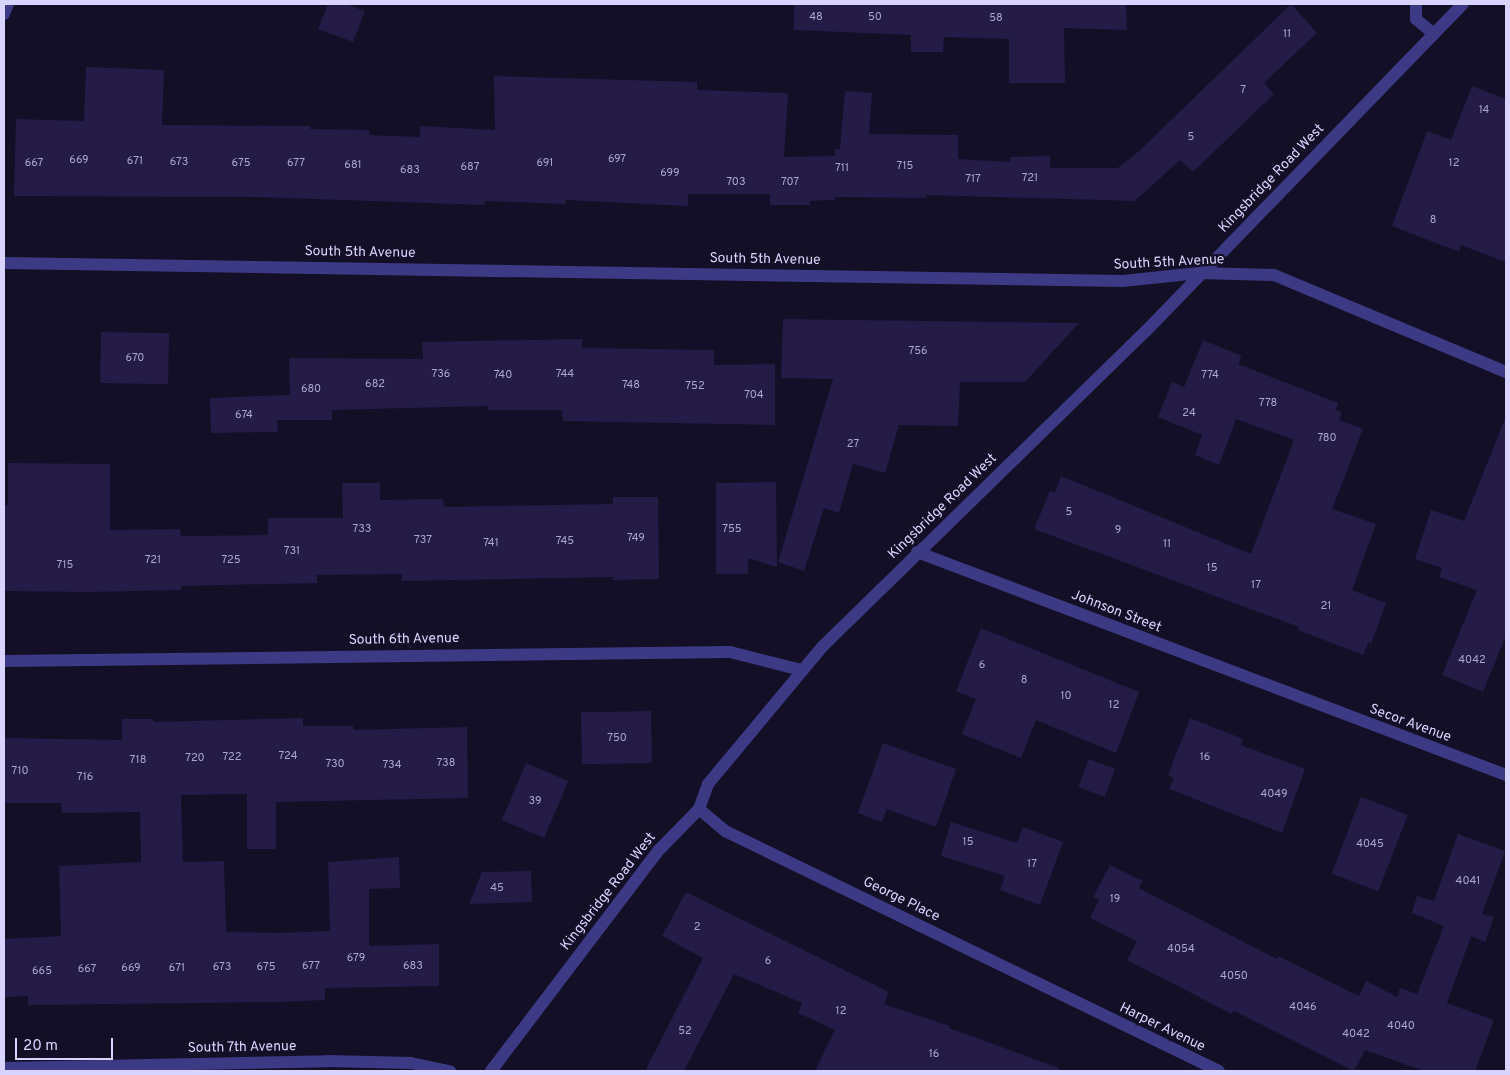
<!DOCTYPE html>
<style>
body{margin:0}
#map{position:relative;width:1510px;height:1075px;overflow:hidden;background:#130f26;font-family:Overpass,sans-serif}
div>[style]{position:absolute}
.building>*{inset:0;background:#241b47;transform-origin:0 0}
.minor>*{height:12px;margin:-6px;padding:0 6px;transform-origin:6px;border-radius:6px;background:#3d3a85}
span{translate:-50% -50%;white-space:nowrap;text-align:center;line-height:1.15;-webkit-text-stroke:4.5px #130f26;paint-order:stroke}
.number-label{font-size:11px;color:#aca6d1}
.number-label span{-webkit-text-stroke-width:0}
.street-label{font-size:14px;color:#d9d4ff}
.frame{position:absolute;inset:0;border:5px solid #d9d4ff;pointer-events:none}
.scale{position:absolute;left:15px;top:1038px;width:98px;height:22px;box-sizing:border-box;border:2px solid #d9d4ff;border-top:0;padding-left:6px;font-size:15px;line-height:18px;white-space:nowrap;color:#d9d4ff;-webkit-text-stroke:4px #130f26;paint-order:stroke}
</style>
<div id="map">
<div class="building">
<i style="clip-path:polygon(328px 4px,346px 4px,365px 11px,353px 42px,318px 29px)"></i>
<i style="clip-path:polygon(794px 4px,1126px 4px,1127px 30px,1064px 28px,1065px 83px,1009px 83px,1009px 39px,944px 37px,943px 52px,911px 52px,911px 35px,794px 30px)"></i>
<i style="clip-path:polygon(1291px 4px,1317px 33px,1264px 83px,1274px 94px,1193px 172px,1180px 160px,1135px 201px,926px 195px,926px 198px,835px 197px,835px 200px,810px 201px,810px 205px,770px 205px,770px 194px,688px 194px,688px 206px,566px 200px,566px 204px,485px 201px,485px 205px,257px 197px,14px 196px,16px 119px,84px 121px,86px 67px,164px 70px,162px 125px,311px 126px,310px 129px,369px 130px,369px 135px,420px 137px,420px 126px,495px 130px,494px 76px,697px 82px,697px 90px,788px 93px,784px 157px,835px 156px,835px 149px,840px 149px,845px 91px,872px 93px,869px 134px,958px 135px,958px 159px,1010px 162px,1010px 157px,1050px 156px,1050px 168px,1118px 168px,1139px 151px)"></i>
<i style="clip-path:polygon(1472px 86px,1506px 99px,1506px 262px,1461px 245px,1459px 252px,1392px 226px,1427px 131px,1451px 140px)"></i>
<i style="clip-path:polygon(783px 319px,1079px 323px,1025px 382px,960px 382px,958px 426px,899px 425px,885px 473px,853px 464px,839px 513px,824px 508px,804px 571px,778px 562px,833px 379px,781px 378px)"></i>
<i style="left:101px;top:332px;width:68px;height:51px;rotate:1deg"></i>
<i style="clip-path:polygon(582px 339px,582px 348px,714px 350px,714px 365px,775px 364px,775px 425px,563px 421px,562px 410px,488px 410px,488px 406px,332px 410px,332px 420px,277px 420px,278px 432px,211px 433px,210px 398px,290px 395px,289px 358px,423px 359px,422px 342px)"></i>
<i style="clip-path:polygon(1203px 340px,1242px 356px,1238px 364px,1338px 403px,1336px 410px,1342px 412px,1339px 420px,1363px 429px,1332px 509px,1376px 524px,1352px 590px,1386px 603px,1371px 644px,1368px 643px,1363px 655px,1298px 630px,1299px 627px,1034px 529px,1050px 491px,1055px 493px,1061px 476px,1251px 554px,1294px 440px,1236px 419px,1219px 465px,1195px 455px,1202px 435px,1158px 417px,1172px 382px,1184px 387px)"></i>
<i style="clip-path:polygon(1505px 419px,1506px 635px,1483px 692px,1442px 675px,1477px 590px,1439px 577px,1442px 568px,1415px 559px,1431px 510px,1464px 521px)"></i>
<i style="clip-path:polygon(8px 463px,110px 464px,110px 530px,180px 529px,181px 536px,268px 535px,268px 518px,343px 518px,342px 483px,380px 483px,380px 500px,443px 499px,444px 507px,613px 504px,613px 497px,658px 497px,659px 579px,613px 580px,613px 577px,402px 581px,402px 574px,317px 575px,317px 583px,181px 586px,181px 590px,88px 592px,4px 591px,4px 505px,8px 505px)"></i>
<i style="clip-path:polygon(776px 482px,777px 567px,748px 558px,748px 574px,716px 574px,716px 483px)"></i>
<i style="clip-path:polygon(981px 628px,1139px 692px,1116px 753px,1036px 720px,1021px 758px,962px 734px,976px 699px,956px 691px)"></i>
<i style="left:651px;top:711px;width:52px;height:70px;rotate:89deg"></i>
<i style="clip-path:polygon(303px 718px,303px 726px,353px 726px,353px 730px,467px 727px,468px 798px,276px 802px,276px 849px,247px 849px,247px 794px,181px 795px,183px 862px,224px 861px,226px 932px,280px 933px,330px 931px,328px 862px,399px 857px,400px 888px,369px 889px,369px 946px,439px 944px,439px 986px,325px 988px,325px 1000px,281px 1002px,28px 1005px,28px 996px,4px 997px,4px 939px,61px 936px,59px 866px,141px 862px,140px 812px,62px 813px,61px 803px,4px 803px,4px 738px,122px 740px,122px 719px,153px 719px,153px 722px)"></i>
<i style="clip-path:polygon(1190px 718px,1243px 739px,1241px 745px,1305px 769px,1282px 833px,1169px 789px,1174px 778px,1168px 775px)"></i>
<i style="clip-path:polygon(883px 743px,956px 769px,936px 827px,887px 809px,882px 822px,858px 813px)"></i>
<i style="left:1089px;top:759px;width:28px;height:30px;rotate:21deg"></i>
<i style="left:526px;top:763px;width:46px;height:62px;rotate:23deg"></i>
<i style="left:1361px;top:797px;width:50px;height:82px;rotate:21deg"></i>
<i style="clip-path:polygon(951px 822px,1017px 843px,1023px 827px,1063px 842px,1040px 905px,1000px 890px,1005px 876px,941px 856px)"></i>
<i style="clip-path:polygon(1458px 834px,1505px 851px,1482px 914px,1494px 917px,1485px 942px,1471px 936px,1447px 1003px,1494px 1020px,1475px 1071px,1424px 1071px,1365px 1050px,1354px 1071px,1233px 1010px,1232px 1014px,1127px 960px,1137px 941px,1090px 918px,1099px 900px,1093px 897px,1110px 865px,1143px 881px,1139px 888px,1277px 959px,1278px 956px,1359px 996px,1366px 981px,1397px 997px,1400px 988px,1417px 994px,1444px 926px,1412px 913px,1417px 896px,1434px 901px)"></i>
<i style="clip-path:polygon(531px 871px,532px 902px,469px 904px,482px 872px)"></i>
<i style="clip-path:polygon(686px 892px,889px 992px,884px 1004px,950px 1026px,949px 1028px,1059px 1068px,1058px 1071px,815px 1071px,835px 1030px,798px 1013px,802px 1003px,734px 974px,684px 1071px,645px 1071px,703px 958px,662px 936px)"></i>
</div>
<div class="minor">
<i style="left:1416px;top:4px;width:15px;rotate:90deg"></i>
<i style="left:1416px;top:19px;width:23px;rotate:40deg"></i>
<i style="left:4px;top:14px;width:11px;rotate:-68deg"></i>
<i style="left:4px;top:263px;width:1119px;rotate:0.92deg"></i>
<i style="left:1123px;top:281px;width:76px;rotate:-6deg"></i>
<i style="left:1199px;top:273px;width:75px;rotate:1.5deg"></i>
<i style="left:1274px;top:275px;width:251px;rotate:22.7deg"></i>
<i style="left:917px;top:552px;width:630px;rotate:20.74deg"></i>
<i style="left:4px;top:661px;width:726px;rotate:-0.71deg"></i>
<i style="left:730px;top:652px;width:73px;rotate:14.2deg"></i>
<i style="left:699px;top:809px;width:34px;rotate:40deg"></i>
<i style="left:725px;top:831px;width:549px;rotate:25.91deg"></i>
<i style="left:4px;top:1068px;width:324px;rotate:-1.2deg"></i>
<i style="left:328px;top:1061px;width:83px;rotate:1.4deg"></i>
<i style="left:411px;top:1063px;width:40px;rotate:12deg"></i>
<i style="left:491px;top:1071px;width:278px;rotate:-52.8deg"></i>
<i style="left:659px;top:850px;width:57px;rotate:-45.7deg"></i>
<i style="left:699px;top:809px;width:27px;rotate:-70deg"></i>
<i style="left:708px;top:784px;width:180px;rotate:-50.2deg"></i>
<i style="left:823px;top:646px;width:451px;rotate:-44.3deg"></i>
<i style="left:1146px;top:331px;width:455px;rotate:-45.9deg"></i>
</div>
<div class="number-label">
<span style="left:816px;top:17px">48</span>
<span style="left:875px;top:17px">50</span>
<span style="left:996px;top:18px">58</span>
<span style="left:1287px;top:34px">11</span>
<span style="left:1243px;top:90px">7</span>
<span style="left:1484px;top:110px">14</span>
<span style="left:1191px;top:137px">5</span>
<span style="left:617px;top:159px">697</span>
<span style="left:79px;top:160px">669</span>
<span style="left:135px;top:161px">671</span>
<span style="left:179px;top:162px">673</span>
<span style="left:34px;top:163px">667</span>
<span style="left:241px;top:163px">675</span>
<span style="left:296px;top:163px">677</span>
<span style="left:545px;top:163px">691</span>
<span style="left:1454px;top:163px">12</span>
<span style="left:353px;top:165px">681</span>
<span style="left:905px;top:166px">715</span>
<span style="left:470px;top:167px">687</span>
<span style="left:842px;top:168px">711</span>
<span style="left:410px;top:170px">683</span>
<span style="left:670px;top:173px">699</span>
<span style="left:1030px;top:178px">721</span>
<span style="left:973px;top:179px">717</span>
<span style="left:736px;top:182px">703</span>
<span style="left:790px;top:182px">707</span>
<span style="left:1433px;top:220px">8</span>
<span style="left:918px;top:351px">756</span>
<span style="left:135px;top:358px">670</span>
<span style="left:441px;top:374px">736</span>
<span style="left:565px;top:374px">744</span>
<span style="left:503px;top:375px">740</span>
<span style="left:1210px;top:375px">774</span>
<span style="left:375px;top:384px">682</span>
<span style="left:631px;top:385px">748</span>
<span style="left:695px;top:386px">752</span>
<span style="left:311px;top:389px">680</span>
<span style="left:754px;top:395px">704</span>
<span style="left:1268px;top:403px">778</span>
<span style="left:1189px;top:413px">24</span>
<span style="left:244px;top:415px">674</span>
<span style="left:1327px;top:438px">780</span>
<span style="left:853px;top:444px">27</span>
<span style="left:1069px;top:512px">5</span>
<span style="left:362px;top:529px">733</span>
<span style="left:732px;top:529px">755</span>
<span style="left:1118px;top:530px">9</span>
<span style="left:636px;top:538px">749</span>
<span style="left:423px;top:540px">737</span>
<span style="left:565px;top:541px">745</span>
<span style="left:491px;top:543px">741</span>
<span style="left:1167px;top:544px">11</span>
<span style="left:292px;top:551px">731</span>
<span style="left:153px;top:560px">721</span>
<span style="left:231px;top:560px">725</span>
<span style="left:65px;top:565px">715</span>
<span style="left:1212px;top:568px">15</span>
<span style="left:1256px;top:585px">17</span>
<span style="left:1326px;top:606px">21</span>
<span style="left:1472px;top:660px">4042</span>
<span style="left:982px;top:665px">6</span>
<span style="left:1024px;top:680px">8</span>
<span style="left:1066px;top:696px">10</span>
<span style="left:1114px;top:705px">12</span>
<span style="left:617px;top:738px">750</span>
<span style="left:288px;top:756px">724</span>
<span style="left:232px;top:757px">722</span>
<span style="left:1205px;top:757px">16</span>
<span style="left:195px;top:758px">720</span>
<span style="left:138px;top:760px">718</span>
<span style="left:446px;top:763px">738</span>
<span style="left:335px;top:764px">730</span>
<span style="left:392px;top:765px">734</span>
<span style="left:20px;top:771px">710</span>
<span style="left:85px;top:777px">716</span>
<span style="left:1274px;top:794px">4049</span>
<span style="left:535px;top:801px">39</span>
<span style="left:968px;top:842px">15</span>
<span style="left:1370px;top:844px">4045</span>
<span style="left:1032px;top:864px">17</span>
<span style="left:1468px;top:881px">4041</span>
<span style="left:497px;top:888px">45</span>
<span style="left:1115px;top:899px">19</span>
<span style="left:697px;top:927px">2</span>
<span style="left:1181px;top:949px">4054</span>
<span style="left:356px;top:958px">679</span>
<span style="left:768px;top:961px">6</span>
<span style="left:311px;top:966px">677</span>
<span style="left:413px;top:966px">683</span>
<span style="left:222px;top:967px">673</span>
<span style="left:266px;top:967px">675</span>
<span style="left:131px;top:968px">669</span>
<span style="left:177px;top:968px">671</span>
<span style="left:87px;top:969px">667</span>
<span style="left:42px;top:971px">665</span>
<span style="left:1234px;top:976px">4050</span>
<span style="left:1303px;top:1007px">4046</span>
<span style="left:841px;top:1011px">12</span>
<span style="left:1401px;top:1026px">4040</span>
<span style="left:685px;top:1031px">52</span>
<span style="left:1356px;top:1034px">4042</span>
<span style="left:934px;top:1054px">16</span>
</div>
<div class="street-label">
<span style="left:1272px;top:179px;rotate:-46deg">Kingsbridge Road West</span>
<span style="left:360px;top:253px;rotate:1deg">South 5th Avenue</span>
<span style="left:765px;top:260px;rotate:1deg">South 5th Avenue</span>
<span style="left:1169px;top:263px;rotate:-3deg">South 5th Avenue</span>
<span style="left:943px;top:507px;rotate:-44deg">Kingsbridge Road West</span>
<span style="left:1116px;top:612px;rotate:21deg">Johnson Street</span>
<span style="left:404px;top:640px;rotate:-1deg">South 6th Avenue</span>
<span style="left:1410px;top:724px;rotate:20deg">Secor Avenue</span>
<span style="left:609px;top:892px;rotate:-52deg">Kingsbridge Road West</span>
<span style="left:901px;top:900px;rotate:26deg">George Place</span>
<span style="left:1162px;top:1028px;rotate:26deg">Harper Avenue</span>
<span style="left:242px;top:1048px;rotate:-1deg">South 7th Avenue</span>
</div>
<div class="frame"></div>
<div class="scale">20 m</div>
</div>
